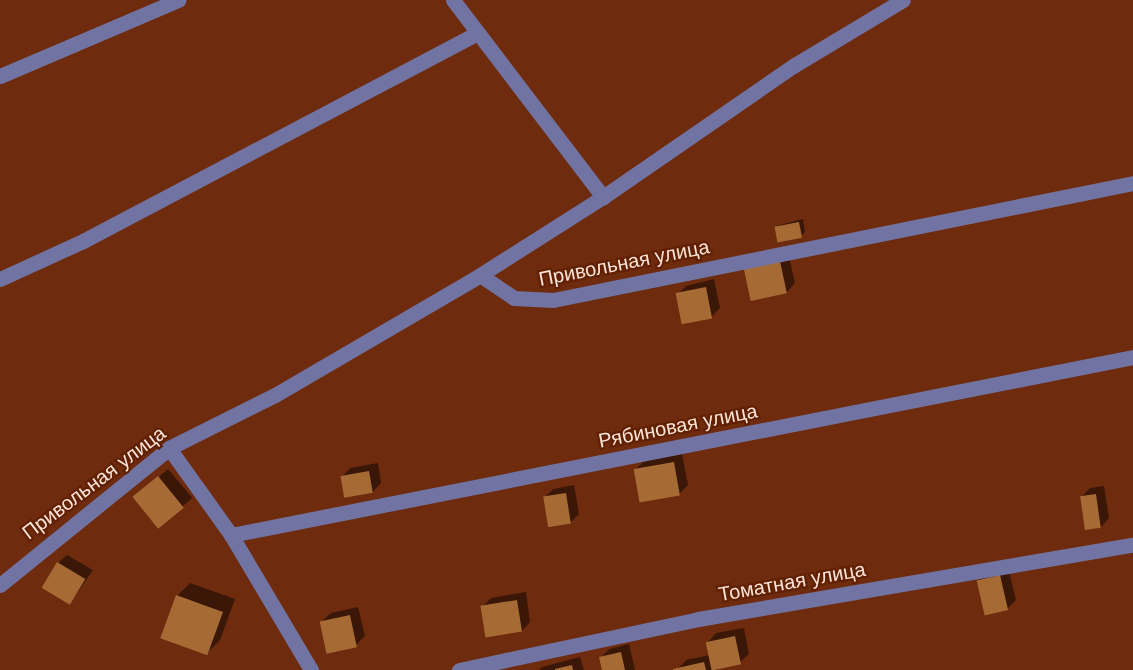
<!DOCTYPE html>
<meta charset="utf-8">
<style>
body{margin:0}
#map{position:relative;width:1133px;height:670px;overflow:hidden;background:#6e2b0d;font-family:Helvetica,sans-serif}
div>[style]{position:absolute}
.shadow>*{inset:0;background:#0007;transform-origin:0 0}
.building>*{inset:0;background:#a66b34;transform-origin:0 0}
.minor>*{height:15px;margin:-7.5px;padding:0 7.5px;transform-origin:7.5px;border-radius:7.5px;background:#7173a2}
span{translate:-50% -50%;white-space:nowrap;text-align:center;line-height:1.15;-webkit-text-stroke:4.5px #612000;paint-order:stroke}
.street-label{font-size:20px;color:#fde4da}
</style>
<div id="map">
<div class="shadow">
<i style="clip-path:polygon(803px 219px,805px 232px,801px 236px,776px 226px)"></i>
<i style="clip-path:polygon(788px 253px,795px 283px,787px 292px,746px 270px)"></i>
<i style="clip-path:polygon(714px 279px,720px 308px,712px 316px,678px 294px,686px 286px)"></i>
<i style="clip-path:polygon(682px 454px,688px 485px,679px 494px,635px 470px,644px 461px)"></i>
<i style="clip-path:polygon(378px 463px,381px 483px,373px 492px,342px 477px,350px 468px)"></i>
<i style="left:168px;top:469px;width:38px;height:43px;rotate:50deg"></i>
<i style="clip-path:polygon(574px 485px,579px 514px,570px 523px,545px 497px,553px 489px)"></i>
<i style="clip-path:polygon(1104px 486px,1109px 518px,1101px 527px,1081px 497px,1090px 488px)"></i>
<i style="clip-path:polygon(67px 555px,93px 570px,71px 602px,58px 563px)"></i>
<i style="clip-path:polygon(1008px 567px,1016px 600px,1007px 609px,979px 580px,988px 572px)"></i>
<i style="clip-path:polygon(190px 583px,235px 599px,220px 640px,207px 653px,177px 596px)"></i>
<i style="clip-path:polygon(526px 592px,530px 622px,522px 631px,482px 607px,491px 598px)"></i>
<i style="clip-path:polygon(358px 607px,365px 636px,356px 645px,322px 621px,331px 613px)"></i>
<i style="clip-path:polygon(744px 628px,749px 654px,740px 662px,716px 670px,677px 670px,686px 660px,710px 655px,708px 642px,716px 633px)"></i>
<i style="clip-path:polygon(629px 644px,635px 670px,603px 670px,600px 658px,609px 649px)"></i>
<i style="clip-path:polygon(580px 657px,584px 670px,539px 670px,542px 667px)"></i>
</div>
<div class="building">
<i style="left:799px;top:222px;width:16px;height:25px;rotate:79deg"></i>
<i style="left:780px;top:261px;width:33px;height:37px;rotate:78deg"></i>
<i style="left:706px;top:287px;width:32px;height:31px;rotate:79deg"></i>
<i style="left:674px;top:462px;width:34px;height:41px;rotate:80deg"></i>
<i style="left:369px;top:471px;width:22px;height:29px;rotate:80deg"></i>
<i style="left:158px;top:476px;width:41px;height:33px;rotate:51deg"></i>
<i style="left:566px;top:493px;width:31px;height:23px;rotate:81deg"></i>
<i style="left:1096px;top:494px;width:34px;height:16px;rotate:82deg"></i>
<i style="left:57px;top:562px;width:33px;height:30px;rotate:31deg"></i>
<i style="left:1000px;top:575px;width:36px;height:24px;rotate:77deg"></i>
<i style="left:176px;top:595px;width:50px;height:46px;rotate:20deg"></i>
<i style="left:517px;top:600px;width:32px;height:37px;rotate:81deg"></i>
<i style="left:350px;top:615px;width:33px;height:31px;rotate:78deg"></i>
<i style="left:735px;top:636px;width:29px;height:30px;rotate:78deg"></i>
<i style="clip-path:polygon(621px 652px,625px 670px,602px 670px,599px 657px)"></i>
<i style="clip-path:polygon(704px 662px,706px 670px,673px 670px,673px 669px)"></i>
<i style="clip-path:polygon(572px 665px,573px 670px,555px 670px,555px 669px)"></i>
</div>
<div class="minor">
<i style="left:453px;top:0;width:248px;rotate:52.7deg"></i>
<i style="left:0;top:76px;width:194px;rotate:-23.1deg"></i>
<i style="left:480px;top:275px;width:146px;rotate:-32.4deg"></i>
<i style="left:603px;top:197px;width:231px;rotate:-34.6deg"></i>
<i style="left:793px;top:66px;width:128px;rotate:-31deg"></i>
<i style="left:0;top:279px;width:91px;rotate:-24.6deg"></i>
<i style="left:83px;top:241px;width:446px;rotate:-27.8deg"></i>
<i style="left:169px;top:448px;width:107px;rotate:54.5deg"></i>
<i style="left:231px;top:535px;width:157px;rotate:59.3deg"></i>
<i style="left:231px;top:535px;width:919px;rotate:-11.16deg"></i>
<i style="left:0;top:585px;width:218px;rotate:-39deg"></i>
<i style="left:169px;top:448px;width:119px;rotate:-26.6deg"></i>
<i style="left:275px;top:395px;width:238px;rotate:-30.3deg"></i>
<i style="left:480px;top:275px;width:41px;rotate:34.1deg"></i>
<i style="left:514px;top:298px;width:39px;rotate:3deg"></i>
<i style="left:553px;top:300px;width:592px;rotate:-11.4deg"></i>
<i style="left:459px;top:670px;width:244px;rotate:-12deg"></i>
<i style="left:698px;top:619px;width:441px;rotate:-9.7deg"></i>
</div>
<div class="street-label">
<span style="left:624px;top:263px;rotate:-11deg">Привольная улица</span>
<span style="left:678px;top:426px;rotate:-11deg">Рябиновая улица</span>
<span style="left:94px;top:483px;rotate:-37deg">Привольная улица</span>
<span style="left:792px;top:582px;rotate:-10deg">Томатная улица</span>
</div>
</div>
